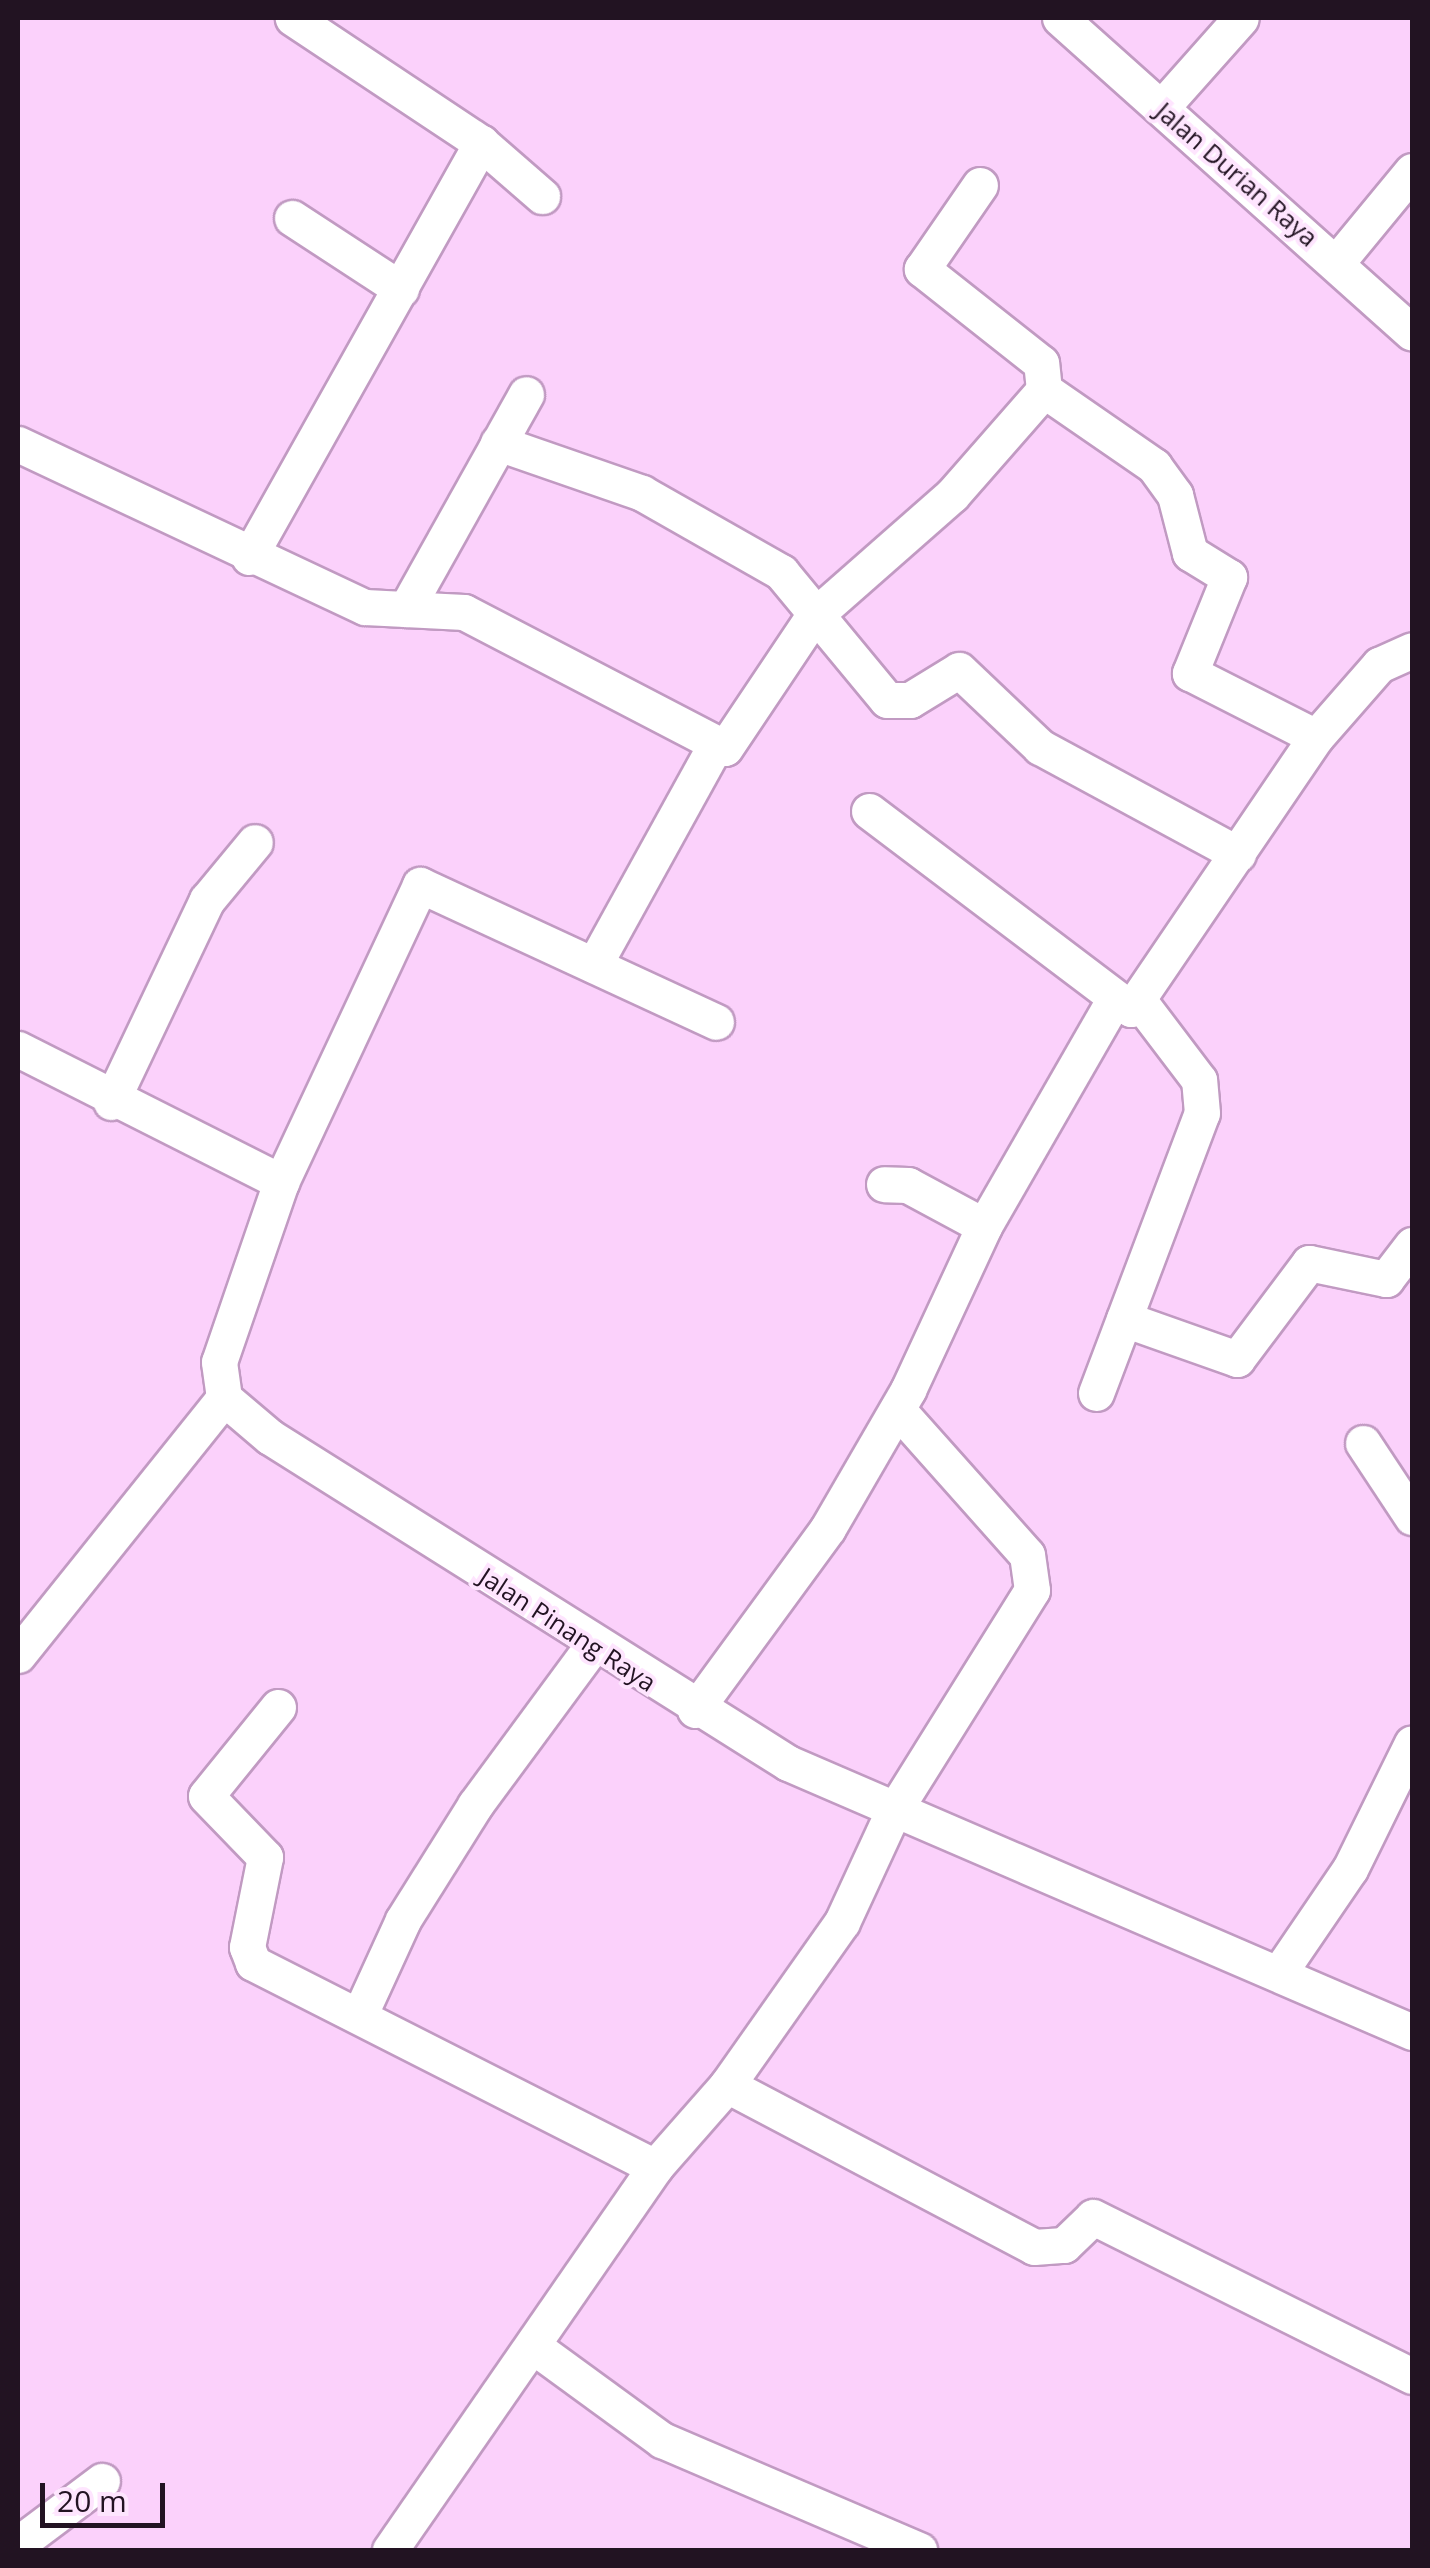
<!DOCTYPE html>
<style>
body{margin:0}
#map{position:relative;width:1430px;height:2568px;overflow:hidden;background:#fbd1fb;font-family:"Open Sans",sans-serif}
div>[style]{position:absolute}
.roads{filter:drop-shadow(2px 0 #c19ac2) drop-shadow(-2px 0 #c19ac2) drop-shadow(0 2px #c19ac2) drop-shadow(0 -2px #c19ac2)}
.minor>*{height:35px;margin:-17.5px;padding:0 17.5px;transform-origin:17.5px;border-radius:17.5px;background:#fff}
span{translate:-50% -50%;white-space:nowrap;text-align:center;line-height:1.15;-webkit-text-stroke:8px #fee5fe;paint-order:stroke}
.street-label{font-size:25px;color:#221322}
.frame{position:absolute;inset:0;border:20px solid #221322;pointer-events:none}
.scale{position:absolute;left:40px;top:2483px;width:125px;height:45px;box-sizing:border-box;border:5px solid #221322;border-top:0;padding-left:12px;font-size:30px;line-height:35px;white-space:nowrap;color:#221322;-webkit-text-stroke:8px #fee5fe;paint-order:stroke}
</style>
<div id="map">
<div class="roads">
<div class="minor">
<i style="left:1060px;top:18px;width:472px;rotate:41.8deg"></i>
<i style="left:1161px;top:108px;width:120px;rotate:-48.4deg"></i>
<i style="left:481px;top:143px;width:81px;rotate:41deg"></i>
<i style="left:292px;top:218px;width:130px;rotate:33.1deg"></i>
<i style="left:1337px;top:262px;width:118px;rotate:-50.5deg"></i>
<i style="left:1044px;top:390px;width:134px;rotate:34.6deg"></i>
<i style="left:1154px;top:466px;width:36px;rotate:54deg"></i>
<i style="left:1175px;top:495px;width:60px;rotate:75.5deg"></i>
<i style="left:1190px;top:553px;width:46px;rotate:31.6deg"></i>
<i style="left:1229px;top:577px;width:104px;rotate:112.1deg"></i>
<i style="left:1190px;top:673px;width:141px;rotate:26.9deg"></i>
<i style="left:498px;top:443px;width:152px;rotate:19.1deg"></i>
<i style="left:642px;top:493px;width:160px;rotate:29.6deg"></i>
<i style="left:781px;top:572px;width:166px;rotate:50.4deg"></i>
<i style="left:887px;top:700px;width:23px"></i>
<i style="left:910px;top:700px;width:57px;rotate:-31.5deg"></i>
<i style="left:959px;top:670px;width:112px;rotate:43.5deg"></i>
<i style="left:1040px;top:747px;width:225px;rotate:28.4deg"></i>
<i style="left:18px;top:444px;width:383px;rotate:25.2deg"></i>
<i style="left:365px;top:607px;width:99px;rotate:2.9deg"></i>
<i style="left:464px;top:612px;width:294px;rotate:27.5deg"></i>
<i style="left:725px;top:748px;width:156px;rotate:-56.2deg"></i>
<i style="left:812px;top:618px;width:186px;rotate:-41.3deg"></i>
<i style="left:952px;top:495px;width:140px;rotate:-48.8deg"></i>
<i style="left:1044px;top:390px;width:27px;rotate:-96deg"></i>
<i style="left:1041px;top:363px;width:152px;rotate:-141.7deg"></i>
<i style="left:922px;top:269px;width:102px;rotate:-55.4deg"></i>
<i style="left:249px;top:557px;width:475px;rotate:-60.7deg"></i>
<i style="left:481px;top:143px;width:226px;rotate:-146.4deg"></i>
<i style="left:406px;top:609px;width:246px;rotate:-60.8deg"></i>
<i style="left:869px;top:811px;width:328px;rotate:37.1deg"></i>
<i style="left:1131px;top:1009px;width:329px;rotate:-55.8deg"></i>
<i style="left:1316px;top:737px;width:96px;rotate:-48.8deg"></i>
<i style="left:1379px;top:665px;width:36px;rotate:-24deg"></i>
<i style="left:594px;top:965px;width:250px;rotate:-61.1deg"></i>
<i style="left:18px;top:1049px;width:295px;rotate:26.8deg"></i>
<i style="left:281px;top:1182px;width:190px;rotate:109deg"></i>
<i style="left:219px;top:1362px;width:36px;rotate:82deg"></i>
<i style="left:224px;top:1398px;width:60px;rotate:40.3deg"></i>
<i style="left:270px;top:1437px;width:612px;rotate:32.18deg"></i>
<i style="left:788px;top:1763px;width:680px;rotate:23.32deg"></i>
<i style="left:111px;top:1102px;width:224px;rotate:-64.6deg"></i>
<i style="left:207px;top:900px;width:75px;rotate:-50.4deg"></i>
<i style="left:281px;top:1182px;width:328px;rotate:-64.9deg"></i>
<i style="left:420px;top:885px;width:326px;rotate:24.8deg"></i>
<i style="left:984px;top:1226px;width:261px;rotate:-60.1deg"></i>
<i style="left:1124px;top:1319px;width:120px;rotate:19.5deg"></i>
<i style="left:1237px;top:1359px;width:120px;rotate:-53.1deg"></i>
<i style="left:1309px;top:1263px;width:79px;rotate:11.7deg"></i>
<i style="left:1386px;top:1279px;width:43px;rotate:-52.6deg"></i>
<i style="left:1096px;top:1393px;width:299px;rotate:-69.3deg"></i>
<i style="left:1202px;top:1113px;width:33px;rotate:-95deg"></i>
<i style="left:1199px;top:1080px;width:99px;rotate:-127.2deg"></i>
<i style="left:1363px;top:1443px;width:89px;rotate:56.5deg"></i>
<i style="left:18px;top:1655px;width:329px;rotate:-51.3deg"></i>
<i style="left:278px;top:1707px;width:114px;rotate:129deg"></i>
<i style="left:206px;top:1796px;width:85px;rotate:46deg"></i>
<i style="left:265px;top:1857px;width:92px;rotate:101.3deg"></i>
<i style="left:247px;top:1947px;width:17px;rotate:69deg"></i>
<i style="left:253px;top:1963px;width:451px;rotate:26.9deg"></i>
<i style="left:695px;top:1710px;width:225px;rotate:-53.8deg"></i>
<i style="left:828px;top:1528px;width:160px;rotate:-59.9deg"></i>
<i style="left:908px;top:1390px;width:181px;rotate:-65.1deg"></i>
<i style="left:984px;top:1226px;width:86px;rotate:-151.7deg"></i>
<i style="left:908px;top:1185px;width:24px;rotate:-178deg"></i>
<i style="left:1281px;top:1970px;width:122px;rotate:-55.7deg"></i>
<i style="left:1350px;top:1869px;width:140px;rotate:-63.8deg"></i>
<i style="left:360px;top:2014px;width:103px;rotate:-65.4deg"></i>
<i style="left:403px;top:1920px;width:136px;rotate:-57.9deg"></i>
<i style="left:475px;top:1805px;width:199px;rotate:-53.6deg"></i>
<i style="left:727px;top:2085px;width:347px;rotate:27.8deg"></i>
<i style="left:1034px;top:2247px;width:30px;rotate:-4deg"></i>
<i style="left:1064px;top:2245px;width:40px;rotate:-44deg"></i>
<i style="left:1093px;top:2217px;width:356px;rotate:26.5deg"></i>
<i style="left:537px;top:2349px;width:155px;rotate:36.1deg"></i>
<i style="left:662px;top:2440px;width:280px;rotate:23.2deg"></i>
<i style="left:18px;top:2544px;width:105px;rotate:-36.9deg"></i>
<i style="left:390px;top:2550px;width:466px;rotate:-55.3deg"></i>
<i style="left:655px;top:2167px;width:109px;rotate:-48.7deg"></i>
<i style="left:727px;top:2085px;width:199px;rotate:-54.8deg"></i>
<i style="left:842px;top:1922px;width:119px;rotate:-65.2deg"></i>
<i style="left:892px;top:1814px;width:264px;rotate:-58deg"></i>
<i style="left:1032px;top:1590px;width:35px;rotate:-98deg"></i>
<i style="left:1027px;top:1555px;width:195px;rotate:-131.7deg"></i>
</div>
</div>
<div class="street-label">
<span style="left:1237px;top:174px;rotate:41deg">Jalan Durian Raya</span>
<span style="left:568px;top:1629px;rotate:33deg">Jalan Pinang Raya</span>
</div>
<div class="frame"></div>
<div class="scale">20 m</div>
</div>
